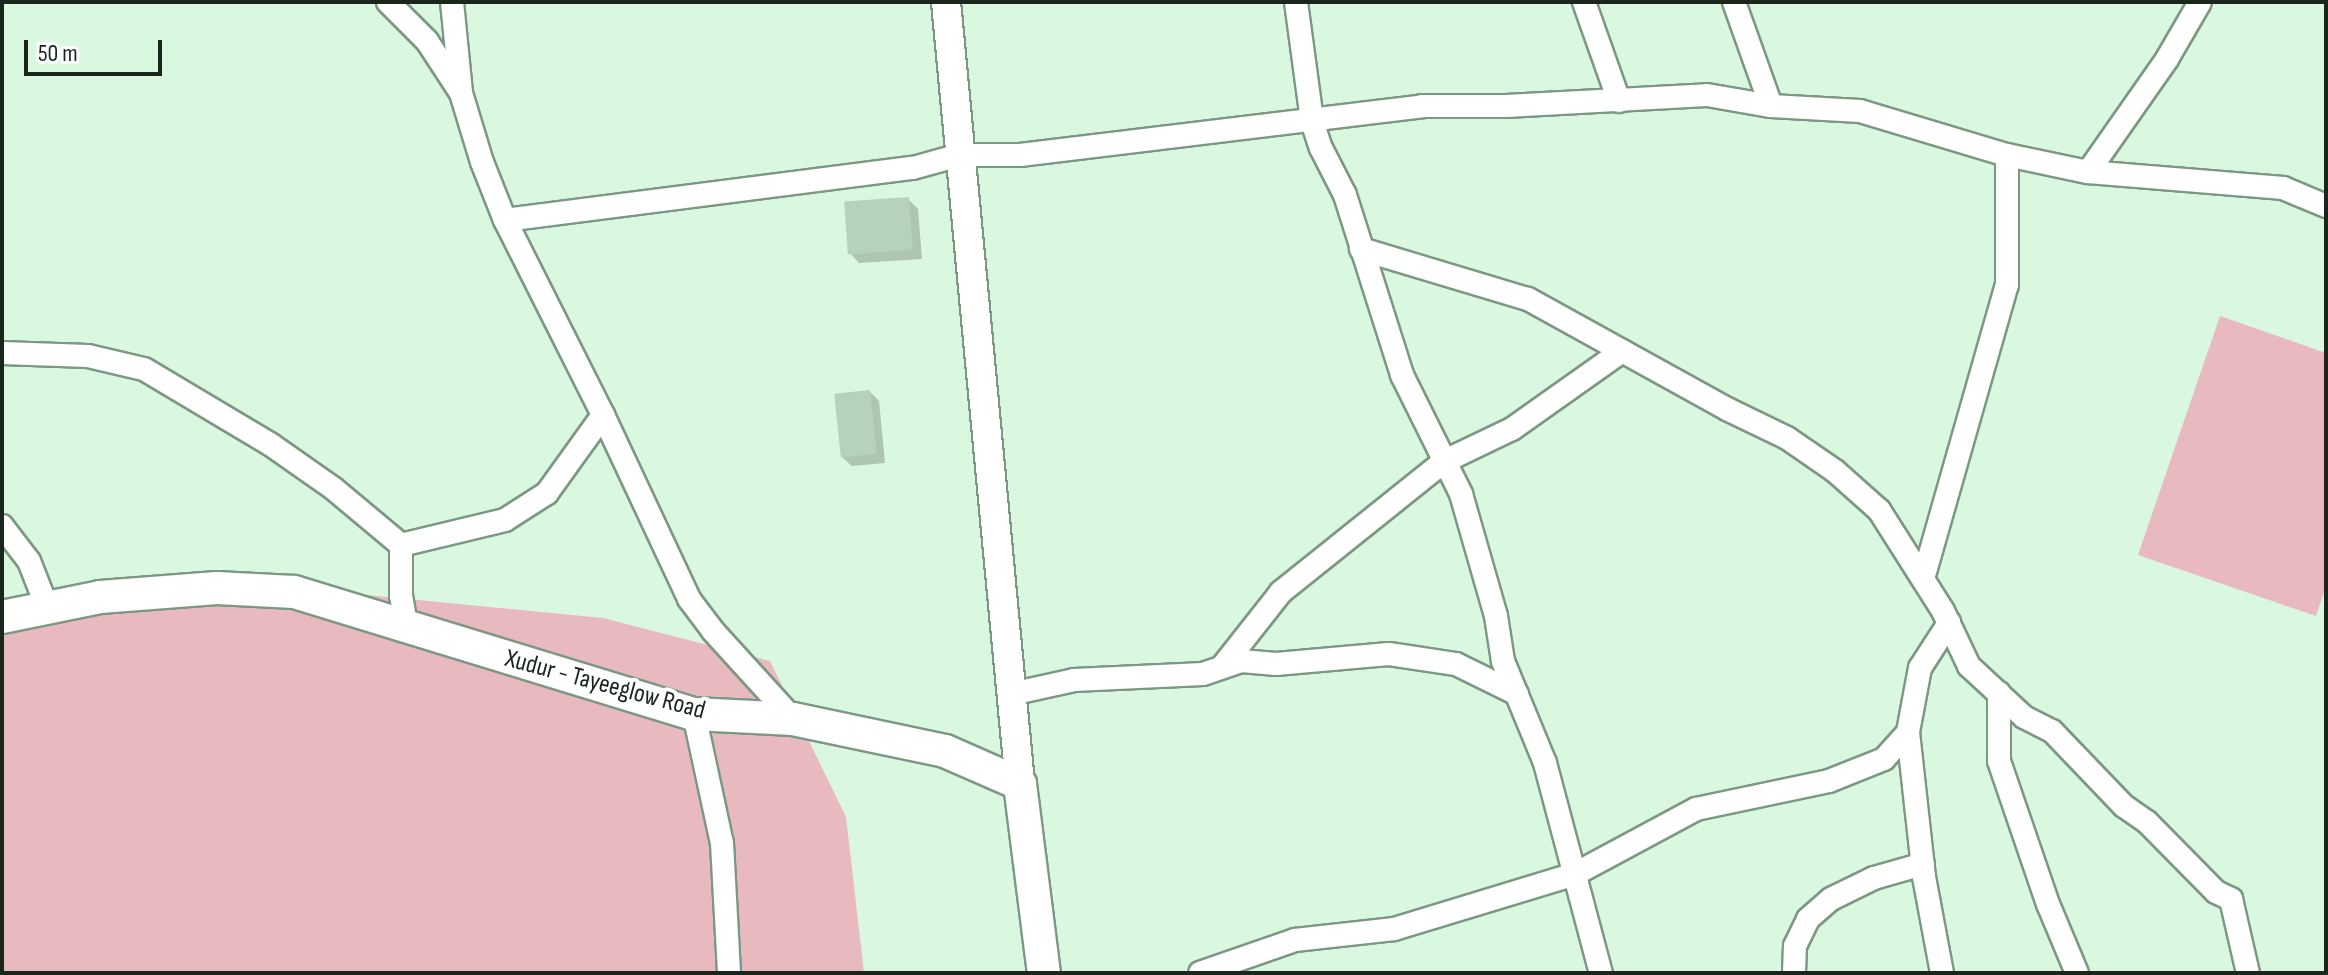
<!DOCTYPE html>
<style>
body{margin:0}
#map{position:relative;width:2328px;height:975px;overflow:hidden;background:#daf7df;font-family:"Sofia Sans Condensed",sans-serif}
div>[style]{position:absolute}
.green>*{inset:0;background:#e9b9c0}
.shadow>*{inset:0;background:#0003}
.building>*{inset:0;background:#b6d2ba;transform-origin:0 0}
.roads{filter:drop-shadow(2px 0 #7d9882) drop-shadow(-2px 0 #7d9882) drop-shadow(0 2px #7d9882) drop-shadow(0 -2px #7d9882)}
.minor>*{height:22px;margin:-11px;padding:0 11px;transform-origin:11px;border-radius:11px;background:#fff}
.tertiary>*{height:28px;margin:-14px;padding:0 14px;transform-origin:14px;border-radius:14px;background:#fff}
.secondary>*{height:32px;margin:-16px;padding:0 16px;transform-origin:16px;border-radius:16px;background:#fff}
span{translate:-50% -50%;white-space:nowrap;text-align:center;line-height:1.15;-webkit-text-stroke:8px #fff;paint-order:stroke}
.street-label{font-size:26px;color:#1a251c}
.frame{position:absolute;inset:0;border:4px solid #1a251c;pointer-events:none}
.scale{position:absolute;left:24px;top:40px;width:138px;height:36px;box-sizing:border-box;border:4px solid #1a251c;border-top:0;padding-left:10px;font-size:24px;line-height:28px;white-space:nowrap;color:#1a251c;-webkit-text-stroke:6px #fff;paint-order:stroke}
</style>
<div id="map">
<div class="green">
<i style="clip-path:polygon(2220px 316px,2326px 353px,2326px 586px,2316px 616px,2138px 555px)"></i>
<i style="clip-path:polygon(265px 585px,603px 618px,770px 661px,846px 817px,864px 973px,2px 973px,2px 633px)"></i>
</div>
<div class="shadow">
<i style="clip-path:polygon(908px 199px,918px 209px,922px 259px,859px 263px,850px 253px)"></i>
<i style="clip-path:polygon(870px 392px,879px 401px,885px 463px,852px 466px,842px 457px)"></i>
</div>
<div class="building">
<i style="left:909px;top:197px;width:53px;height:65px;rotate:86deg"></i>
<i style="left:870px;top:390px;width:64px;height:36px;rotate:84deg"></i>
</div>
<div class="roads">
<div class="minor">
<i style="left:388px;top:2px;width:55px;rotate:45deg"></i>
<i style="left:427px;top:41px;width:62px;rotate:56.8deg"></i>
<i style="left:461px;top:93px;width:72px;rotate:73.1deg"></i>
<i style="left:482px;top:162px;width:62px;rotate:68.4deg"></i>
<i style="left:505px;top:220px;width:218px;rotate:63.3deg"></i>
<i style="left:603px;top:415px;width:203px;rotate:64.9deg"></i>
<i style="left:689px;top:599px;width:40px;rotate:53deg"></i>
<i style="left:713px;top:631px;width:119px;rotate:47.7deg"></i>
<i style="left:452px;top:2px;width:90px;rotate:84.3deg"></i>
<i style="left:1296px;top:2px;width:120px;rotate:82.3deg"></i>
<i style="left:1312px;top:121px;width:28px;rotate:72deg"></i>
<i style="left:1321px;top:148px;width:53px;rotate:62.9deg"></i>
<i style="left:1345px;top:195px;width:189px;rotate:72.4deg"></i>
<i style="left:1402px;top:375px;width:133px;rotate:63.6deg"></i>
<i style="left:1461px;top:494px;width:127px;rotate:74deg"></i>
<i style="left:1496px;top:616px;width:46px;rotate:81.2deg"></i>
<i style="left:1503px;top:661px;width:110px;rotate:67.6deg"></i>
<i style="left:1545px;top:763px;width:217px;rotate:75.1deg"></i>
<i style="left:1584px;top:2px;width:105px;rotate:70.5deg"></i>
<i style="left:1734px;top:2px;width:110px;rotate:70.4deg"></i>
<i style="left:2088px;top:172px;width:138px;rotate:-55deg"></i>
<i style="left:2167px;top:59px;width:66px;rotate:-59.9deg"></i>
<i style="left:505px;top:220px;width:411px;rotate:-7.3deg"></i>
<i style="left:913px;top:168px;width:49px;rotate:-15.5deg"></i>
<i style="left:960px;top:155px;width:60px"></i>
<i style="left:1020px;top:155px;width:405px;rotate:-6.9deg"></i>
<i style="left:1422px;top:106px;width:84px"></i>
<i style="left:1506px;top:106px;width:201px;rotate:-3.1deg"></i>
<i style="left:1707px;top:95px;width:65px;rotate:9.8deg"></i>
<i style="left:1771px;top:106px;width:89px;rotate:3.2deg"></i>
<i style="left:1860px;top:111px;width:153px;rotate:16.7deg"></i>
<i style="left:2007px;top:155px;width:83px;rotate:11.9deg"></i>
<i style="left:2088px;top:172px;width:196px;rotate:4.7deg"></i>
<i style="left:2283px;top:188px;width:47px;rotate:22.7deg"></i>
<i style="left:1361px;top:249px;width:174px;rotate:16.7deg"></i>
<i style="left:1528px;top:299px;width:227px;rotate:28.9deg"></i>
<i style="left:1727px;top:409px;width:67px;rotate:25.8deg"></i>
<i style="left:1787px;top:438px;width:58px;rotate:34.5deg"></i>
<i style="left:1835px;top:471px;width:59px;rotate:41.6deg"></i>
<i style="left:1879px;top:510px;width:120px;rotate:57.6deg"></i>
<i style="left:1943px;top:611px;width:61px;rotate:64.7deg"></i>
<i style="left:1969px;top:666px;width:75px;rotate:42.8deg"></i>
<i style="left:2024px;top:717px;width:31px;rotate:27deg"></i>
<i style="left:2052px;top:731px;width:104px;rotate:46.2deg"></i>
<i style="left:2124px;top:806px;width:28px;rotate:35deg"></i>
<i style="left:2147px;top:822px;width:98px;rotate:45.4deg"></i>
<i style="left:2216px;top:892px;width:17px;rotate:25deg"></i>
<i style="left:2231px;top:899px;width:76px;rotate:77.1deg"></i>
<i style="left:2px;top:353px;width:86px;rotate:2deg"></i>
<i style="left:88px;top:356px;width:57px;rotate:13.1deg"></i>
<i style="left:144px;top:369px;width:147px;rotate:30.8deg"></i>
<i style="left:270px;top:444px;width:78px;rotate:35.1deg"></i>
<i style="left:334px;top:489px;width:87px;rotate:39.9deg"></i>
<i style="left:2px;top:526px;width:44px;rotate:52.4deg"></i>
<i style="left:29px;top:561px;width:49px;rotate:68.6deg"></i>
<i style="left:1923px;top:579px;width:306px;rotate:-74.1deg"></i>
<i style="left:2007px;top:285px;width:130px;rotate:-90deg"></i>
<i style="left:406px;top:624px;width:28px;rotate:-100deg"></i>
<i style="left:401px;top:596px;width:51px;rotate:-90deg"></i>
<i style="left:401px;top:545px;width:107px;rotate:-13.5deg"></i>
<i style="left:505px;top:520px;width:50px;rotate:-32.7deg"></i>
<i style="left:547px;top:493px;width:96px;rotate:-54.3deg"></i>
<i style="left:1222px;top:667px;width:95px;rotate:-51.8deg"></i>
<i style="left:1281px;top:592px;width:208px;rotate:-38.7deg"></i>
<i style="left:1443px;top:462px;width:76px;rotate:-25.6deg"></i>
<i style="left:1512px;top:429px;width:135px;rotate:-35.3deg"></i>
<i style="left:1999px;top:693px;width:68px;rotate:90deg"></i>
<i style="left:1999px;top:761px;width:151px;rotate:71.1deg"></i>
<i style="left:2048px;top:904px;width:75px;rotate:67.2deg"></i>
<i style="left:1011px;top:694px;width:65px;rotate:-12.5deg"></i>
<i style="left:1074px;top:680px;width:129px;rotate:-2.7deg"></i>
<i style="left:1203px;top:674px;width:40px;rotate:-18.9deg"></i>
<i style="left:1241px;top:661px;width:35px;rotate:5deg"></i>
<i style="left:1276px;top:664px;width:113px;rotate:-5.1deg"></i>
<i style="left:1389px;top:654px;width:68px;rotate:8.5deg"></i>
<i style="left:1456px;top:664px;width:68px;rotate:26.2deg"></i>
<i style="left:694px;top:714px;width:132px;rotate:77.8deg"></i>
<i style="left:722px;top:843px;width:130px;rotate:86.9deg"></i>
<i style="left:1200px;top:973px;width:101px;rotate:-19.2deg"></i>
<i style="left:1295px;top:940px;width:100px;rotate:-6.3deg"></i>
<i style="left:1394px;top:929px;width:189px;rotate:-16.9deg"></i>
<i style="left:1575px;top:874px;width:137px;rotate:-28.2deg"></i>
<i style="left:1696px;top:809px;width:136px;rotate:-11.9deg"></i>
<i style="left:1829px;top:781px;width:59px;rotate:-21.8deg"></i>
<i style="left:1884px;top:759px;width:36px;rotate:-48deg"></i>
<i style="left:1794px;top:973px;width:27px;rotate:-88deg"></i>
<i style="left:1795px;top:946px;width:30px;rotate:-64deg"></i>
<i style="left:1808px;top:919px;width:30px;rotate:-41deg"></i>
<i style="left:1831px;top:899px;width:48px;rotate:-26deg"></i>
<i style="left:1874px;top:878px;width:51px;rotate:-15.9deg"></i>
<i style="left:1942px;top:973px;width:98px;rotate:-100.6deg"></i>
<i style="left:1924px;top:877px;width:146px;rotate:-96.3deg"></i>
<i style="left:1908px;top:732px;width:65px;rotate:-79.4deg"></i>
<i style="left:1920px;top:668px;width:54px;rotate:-57.2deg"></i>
</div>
<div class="tertiary">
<i style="left:946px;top:2px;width:785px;rotate:84.59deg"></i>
</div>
<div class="secondary">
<i style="left:2px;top:617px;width:100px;rotate:-11.5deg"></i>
<i style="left:100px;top:597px;width:117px;rotate:-4.4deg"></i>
<i style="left:217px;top:588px;width:77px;rotate:3deg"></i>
<i style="left:294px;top:592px;width:418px;rotate:17deg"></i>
<i style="left:694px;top:714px;width:99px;rotate:2.9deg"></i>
<i style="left:793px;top:719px;width:155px;rotate:11.9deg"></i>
<i style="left:945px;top:751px;width:82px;rotate:23.7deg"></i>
<i style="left:1020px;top:784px;width:191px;rotate:82.8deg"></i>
</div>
</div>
<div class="street-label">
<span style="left:605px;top:685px;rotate:15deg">Xudur - Tayeeglow Road</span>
</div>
<div class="frame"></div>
<div class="scale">50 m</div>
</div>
